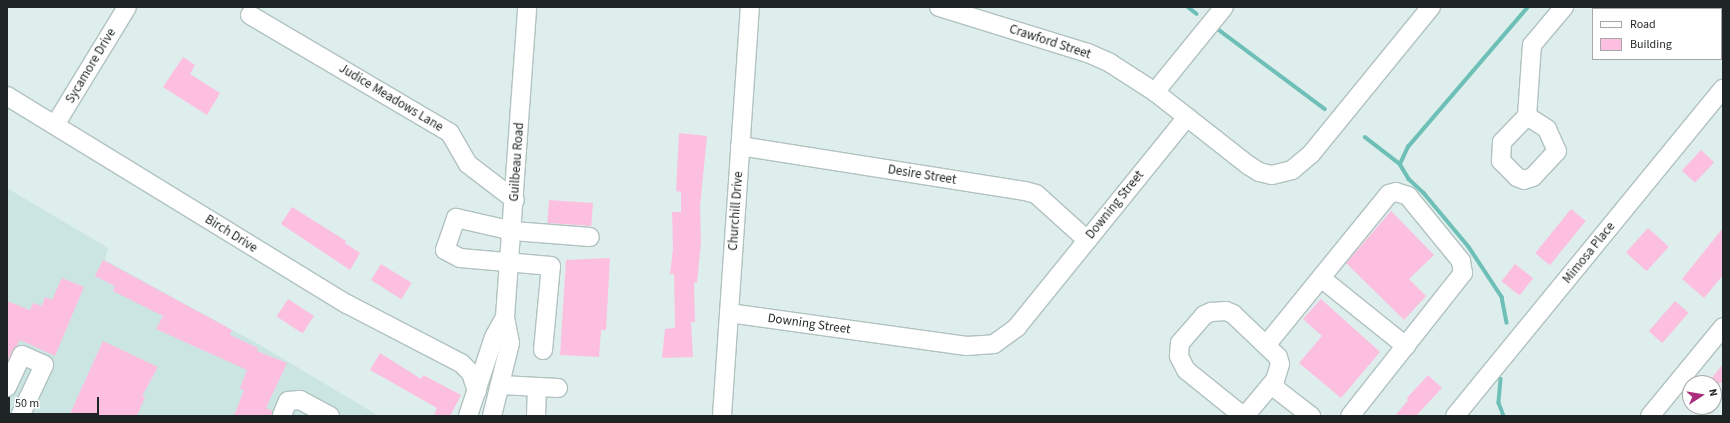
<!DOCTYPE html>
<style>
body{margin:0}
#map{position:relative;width:1730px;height:423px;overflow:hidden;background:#ddeeec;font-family:"Source Sans 3",sans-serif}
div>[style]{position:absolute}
.built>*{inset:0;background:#cbe6e2}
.stream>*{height:3.5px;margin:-1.75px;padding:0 1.75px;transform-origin:1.75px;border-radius:1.75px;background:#6ebfb8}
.building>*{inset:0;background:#fdbfe0;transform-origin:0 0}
.roads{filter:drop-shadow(1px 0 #b1c2c0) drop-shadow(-1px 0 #b1c2c0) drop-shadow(0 1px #b1c2c0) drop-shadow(0 -1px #b1c2c0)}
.minor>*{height:18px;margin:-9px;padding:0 9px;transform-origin:9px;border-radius:9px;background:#fff}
span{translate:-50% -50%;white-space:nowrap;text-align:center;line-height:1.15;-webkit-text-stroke:3px #fff;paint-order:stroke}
.street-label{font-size:13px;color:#1e2524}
.frame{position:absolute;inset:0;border:8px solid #1e2524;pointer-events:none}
.legend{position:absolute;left:1592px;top:8px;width:130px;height:52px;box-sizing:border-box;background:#fff;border:1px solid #a5a8a7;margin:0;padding:5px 7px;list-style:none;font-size:12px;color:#1e2524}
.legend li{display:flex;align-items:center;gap:8px;height:20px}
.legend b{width:20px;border:1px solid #a5a8a7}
.north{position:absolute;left:1682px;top:375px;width:40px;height:40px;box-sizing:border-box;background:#fff;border:1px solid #a5a8a7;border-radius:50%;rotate:78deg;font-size:11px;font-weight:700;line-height:16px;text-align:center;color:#1e2524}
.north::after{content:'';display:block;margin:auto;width:14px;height:18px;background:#aa2d7e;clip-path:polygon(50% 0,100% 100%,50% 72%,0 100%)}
.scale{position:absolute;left:8px;top:397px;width:91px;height:18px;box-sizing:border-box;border:2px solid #1e2524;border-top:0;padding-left:5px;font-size:12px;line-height:14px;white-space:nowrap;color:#1e2524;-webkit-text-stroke:3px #fff;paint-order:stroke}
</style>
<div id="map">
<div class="built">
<i style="clip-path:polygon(7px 188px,108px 248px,105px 260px,260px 345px,379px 416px,7px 416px)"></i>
</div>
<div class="stream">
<i style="left:1188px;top:7px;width:11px;rotate:38deg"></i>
<i style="left:1219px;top:30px;width:132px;rotate:36.7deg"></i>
<i style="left:1365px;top:137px;width:44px;rotate:37.6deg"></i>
<i style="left:1400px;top:164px;width:17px;rotate:59deg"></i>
<i style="left:1409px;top:179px;width:21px;rotate:43deg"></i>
<i style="left:1424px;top:193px;width:70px;rotate:50.2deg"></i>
<i style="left:1469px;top:247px;width:60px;rotate:56.6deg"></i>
<i style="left:1502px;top:297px;width:26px;rotate:79deg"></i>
<i style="left:1400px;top:164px;width:19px;rotate:-65deg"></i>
<i style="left:1408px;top:147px;width:184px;rotate:-49.4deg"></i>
<i style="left:1501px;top:379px;width:24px;rotate:95deg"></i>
<i style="left:1499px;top:403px;width:14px;rotate:69deg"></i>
</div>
<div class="building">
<i style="clip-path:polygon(183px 57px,195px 65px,190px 74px,220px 93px,207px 115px,163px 87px)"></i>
<i style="clip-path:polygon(679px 133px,707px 136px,700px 206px,701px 242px,697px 283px,694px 282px,695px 322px,691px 322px,693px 357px,662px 358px,665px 329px,675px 328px,674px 274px,670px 274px,673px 248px,672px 212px,681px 212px,681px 192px,676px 191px)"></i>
<i style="left:1701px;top:150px;width:18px;height:28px;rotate:43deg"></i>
<i style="left:549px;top:200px;width:44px;height:23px;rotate:4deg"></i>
<i style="clip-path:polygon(292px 207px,346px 241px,345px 243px,360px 253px,350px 270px,281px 224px)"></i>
<i style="left:1571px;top:209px;width:19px;height:57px;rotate:39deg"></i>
<i style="clip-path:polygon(1391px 211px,1434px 255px,1409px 279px,1426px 296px,1404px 320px,1346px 263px)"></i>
<i style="left:1648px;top:228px;width:28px;height:33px;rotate:42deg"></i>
<i style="clip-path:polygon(1723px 228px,1723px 275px,1704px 298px,1682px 279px)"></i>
<i style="clip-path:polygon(610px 258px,606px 330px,601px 330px,599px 357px,560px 355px,566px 260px)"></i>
<i style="clip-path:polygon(103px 260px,232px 330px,230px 335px,258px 348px,257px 351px,287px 363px,266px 408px,272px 411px,272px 416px,234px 416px,244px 390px,240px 388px,247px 370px,156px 329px,163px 316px,113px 291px,115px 286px,95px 276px)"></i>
<i style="left:381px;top:264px;width:36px;height:19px;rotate:32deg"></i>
<i style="left:1515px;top:264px;width:23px;height:22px;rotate:38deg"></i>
<i style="clip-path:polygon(62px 278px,84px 287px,55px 356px,20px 340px,7px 362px,7px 301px,30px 310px,33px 303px,42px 306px,45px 297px,52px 300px)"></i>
<i style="left:288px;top:299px;width:31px;height:21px;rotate:33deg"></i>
<i style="clip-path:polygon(1321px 299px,1380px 352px,1341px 398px,1299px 363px,1322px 336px,1303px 319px)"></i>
<i style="left:1675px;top:301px;width:18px;height:40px;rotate:41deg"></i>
<i style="clip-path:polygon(103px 341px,158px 367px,142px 396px,145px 397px,137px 416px,69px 416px)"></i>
<i style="clip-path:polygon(380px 353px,421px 379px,423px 375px,461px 395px,450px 416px,434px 416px,437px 408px,370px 370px)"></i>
<i style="clip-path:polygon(1723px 364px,1723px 383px,1708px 383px)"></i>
<i style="clip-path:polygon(1428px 375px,1442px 388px,1416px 416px,1395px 416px,1408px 400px,1407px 398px)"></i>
</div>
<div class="roads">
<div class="minor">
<i style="left:939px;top:7px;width:156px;rotate:17.2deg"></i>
<i style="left:1088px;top:53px;width:24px;rotate:24deg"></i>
<i style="left:1110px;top:63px;width:54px;rotate:32.8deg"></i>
<i style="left:1155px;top:92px;width:118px;rotate:38.1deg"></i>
<i style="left:1248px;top:165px;width:13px;rotate:32deg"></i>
<i style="left:1259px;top:172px;width:13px;rotate:13deg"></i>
<i style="left:1272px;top:175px;width:21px;rotate:-14deg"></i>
<i style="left:1292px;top:170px;width:25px;rotate:-40deg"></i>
<i style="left:1311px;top:154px;width:190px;rotate:-50.8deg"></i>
<i style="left:1662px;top:7px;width:4px;rotate:34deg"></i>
<i style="left:1722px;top:7px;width:1px;rotate:45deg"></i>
<i style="left:1682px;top:9px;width:3px;rotate:-45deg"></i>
<i style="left:250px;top:15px;width:232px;rotate:30.5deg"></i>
<i style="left:450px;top:133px;width:36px;rotate:60deg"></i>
<i style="left:468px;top:164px;width:59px;rotate:37.5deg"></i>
<i style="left:1155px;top:92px;width:109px;rotate:-50.9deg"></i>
<i style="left:7px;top:96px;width:399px;rotate:31.5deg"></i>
<i style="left:347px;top:304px;width:128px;rotate:27.4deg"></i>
<i style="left:461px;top:363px;width:14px;rotate:45deg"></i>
<i style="left:471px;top:373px;width:19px;rotate:72deg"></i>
<i style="left:1527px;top:116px;width:24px;rotate:33deg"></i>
<i style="left:1547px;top:129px;width:24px;rotate:66deg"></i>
<i style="left:1557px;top:151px;width:35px;rotate:133deg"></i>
<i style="left:1533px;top:177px;width:9px;rotate:162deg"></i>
<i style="left:1524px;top:180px;width:8px;rotate:-157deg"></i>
<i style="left:1517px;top:177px;width:23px;rotate:-135deg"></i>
<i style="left:1501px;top:161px;width:19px;rotate:-87deg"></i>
<i style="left:1502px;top:142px;width:36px;rotate:-46deg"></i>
<i style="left:1527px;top:116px;width:71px;rotate:-86deg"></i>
<i style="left:1532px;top:45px;width:50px;rotate:-49.9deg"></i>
<i style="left:55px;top:125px;width:138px;rotate:-58.6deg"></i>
<i style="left:740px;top:146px;width:289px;rotate:9deg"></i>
<i style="left:1025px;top:191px;width:11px;rotate:15deg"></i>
<i style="left:1036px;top:194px;width:69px;rotate:42deg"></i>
<i style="left:1321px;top:278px;width:109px;rotate:38.7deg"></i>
<i style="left:729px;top:313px;width:240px;rotate:7.9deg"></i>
<i style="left:967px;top:346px;width:27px;rotate:-4deg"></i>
<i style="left:994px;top:344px;width:29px;rotate:-36deg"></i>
<i style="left:1017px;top:327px;width:270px;rotate:-51deg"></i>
<i style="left:1267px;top:344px;width:193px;rotate:-50.9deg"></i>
<i style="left:1389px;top:194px;width:7px;rotate:-16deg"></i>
<i style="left:1396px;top:192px;width:13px;rotate:18deg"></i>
<i style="left:1408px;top:196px;width:84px;rotate:50.8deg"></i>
<i style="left:1461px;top:261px;width:12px;rotate:81deg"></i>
<i style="left:1463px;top:273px;width:182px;rotate:128.3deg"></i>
<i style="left:543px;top:350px;width:84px;rotate:-84.6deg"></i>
<i style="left:551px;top:266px;width:91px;rotate:-175deg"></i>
<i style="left:460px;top:258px;width:17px;rotate:-152deg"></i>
<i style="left:445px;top:250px;width:34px;rotate:-71deg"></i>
<i style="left:456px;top:218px;width:58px;rotate:12.8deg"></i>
<i style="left:513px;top:231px;width:77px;rotate:4.5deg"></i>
<i style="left:501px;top:385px;width:57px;rotate:3deg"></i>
<i style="left:1271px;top:385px;width:51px;rotate:37.8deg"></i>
<i style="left:7px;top:387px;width:35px;rotate:-65deg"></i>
<i style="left:22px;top:355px;width:24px;rotate:24deg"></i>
<i style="left:44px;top:365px;width:56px;rotate:115.2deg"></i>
<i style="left:282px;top:415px;width:15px;rotate:-67deg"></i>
<i style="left:288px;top:401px;width:12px;rotate:-5deg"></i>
<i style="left:300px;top:400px;width:34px;rotate:28deg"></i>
<i style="left:468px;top:416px;width:83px;rotate:-71.8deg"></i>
<i style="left:494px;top:337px;width:23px;rotate:-61deg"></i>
<i style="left:492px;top:416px;width:75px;rotate:-76.1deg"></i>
<i style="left:510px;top:343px;width:26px;rotate:-101deg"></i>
<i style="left:505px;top:317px;width:311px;rotate:-85.9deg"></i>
<i style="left:536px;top:416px;width:29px;rotate:-88deg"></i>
<i style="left:722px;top:416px;width:410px;rotate:-86.1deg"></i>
<i style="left:1243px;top:416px;width:73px;rotate:-141.1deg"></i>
<i style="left:1186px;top:370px;width:16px;rotate:-117deg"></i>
<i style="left:1179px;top:356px;width:13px;rotate:-86deg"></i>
<i style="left:1180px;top:343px;width:37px;rotate:-49deg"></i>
<i style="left:1204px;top:315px;width:8px;rotate:-23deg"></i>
<i style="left:1211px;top:312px;width:15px;rotate:-4deg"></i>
<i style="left:1226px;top:311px;width:8px;rotate:23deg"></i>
<i style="left:1233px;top:314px;width:62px;rotate:43.7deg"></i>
<i style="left:1278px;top:357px;width:7px;rotate:74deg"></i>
<i style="left:1280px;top:364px;width:17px;rotate:107deg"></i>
<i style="left:1275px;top:380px;width:47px;rotate:129.8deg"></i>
<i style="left:1455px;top:416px;width:423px;rotate:-50.7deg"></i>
<i style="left:1650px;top:416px;width:115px;rotate:-50.6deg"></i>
</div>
</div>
<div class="street-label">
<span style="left:1050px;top:42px;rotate:18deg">Crawford Street</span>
<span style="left:91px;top:66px;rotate:-59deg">Sycamore Drive</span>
<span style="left:391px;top:98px;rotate:31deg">Judice Meadows Lane</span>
<span style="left:517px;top:162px;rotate:-86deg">Guilbeau Road</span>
<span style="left:922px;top:175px;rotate:9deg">Desire Street</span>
<span style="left:1115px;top:205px;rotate:-51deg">Downing Street</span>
<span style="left:736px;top:211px;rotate:-86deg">Churchill Drive</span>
<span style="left:231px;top:234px;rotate:32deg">Birch Drive</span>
<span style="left:1589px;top:253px;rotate:-51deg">Mimosa Place</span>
<span style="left:809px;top:324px;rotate:8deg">Downing Street</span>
</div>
<div class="frame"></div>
<ul class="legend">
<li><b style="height:5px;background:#fff"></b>Road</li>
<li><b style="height:11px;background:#fdbfe0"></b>Building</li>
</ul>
<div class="north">N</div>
<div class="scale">50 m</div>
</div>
